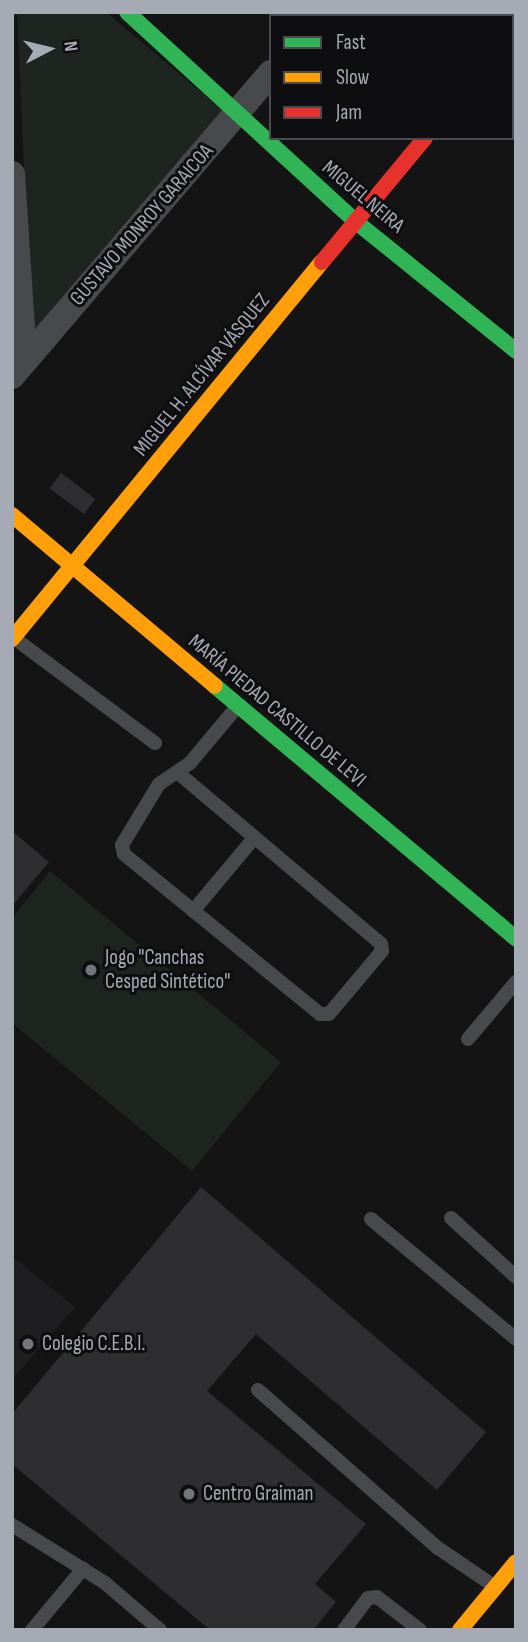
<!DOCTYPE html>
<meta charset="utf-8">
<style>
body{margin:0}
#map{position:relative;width:528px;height:1642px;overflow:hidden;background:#141414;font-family:"Sofia Sans Condensed",sans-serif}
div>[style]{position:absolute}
.built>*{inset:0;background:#1e1e20}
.green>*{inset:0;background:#1e241f}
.building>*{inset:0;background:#2e2e30;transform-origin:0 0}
.lane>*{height:14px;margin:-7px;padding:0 7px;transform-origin:7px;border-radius:7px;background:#48494d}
.street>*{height:26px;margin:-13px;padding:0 13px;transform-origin:13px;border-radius:13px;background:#48494d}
.fast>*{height:16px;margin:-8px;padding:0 8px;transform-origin:8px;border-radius:8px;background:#30b455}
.slow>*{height:16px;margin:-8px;padding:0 8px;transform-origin:8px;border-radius:8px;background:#ff9f0a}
.jam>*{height:16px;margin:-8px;padding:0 8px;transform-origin:8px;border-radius:8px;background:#e5322d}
.dots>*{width:19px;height:19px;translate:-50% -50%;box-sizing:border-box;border:4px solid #0e0e10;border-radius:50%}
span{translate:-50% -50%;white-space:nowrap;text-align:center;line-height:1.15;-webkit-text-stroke:6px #0e0e10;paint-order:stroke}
.street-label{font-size:21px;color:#a6aab4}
.poi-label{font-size:21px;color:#a6aab4}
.left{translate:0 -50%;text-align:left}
.frame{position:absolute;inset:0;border:14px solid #a6aab4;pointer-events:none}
.legend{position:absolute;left:269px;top:14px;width:245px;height:126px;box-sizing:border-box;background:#0e0e10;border:2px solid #4b4c52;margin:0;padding:9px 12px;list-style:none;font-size:21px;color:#a6aab4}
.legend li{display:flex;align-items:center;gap:14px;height:35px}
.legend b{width:35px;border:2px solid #4b4c52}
.north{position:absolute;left:14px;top:14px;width:70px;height:70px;-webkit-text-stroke:5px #0e0e10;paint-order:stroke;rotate:83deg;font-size:19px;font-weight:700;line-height:28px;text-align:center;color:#a6aab4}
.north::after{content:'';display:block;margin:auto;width:24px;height:32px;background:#a6aab4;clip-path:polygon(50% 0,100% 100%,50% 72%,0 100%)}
</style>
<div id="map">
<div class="built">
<i style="clip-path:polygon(12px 1256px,75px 1307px,12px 1380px)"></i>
</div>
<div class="green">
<i style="clip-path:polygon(17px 12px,106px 12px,232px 118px,32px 349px)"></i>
<i style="clip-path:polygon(50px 871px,281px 1062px,192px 1171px,12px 1023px,12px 918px)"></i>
</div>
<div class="building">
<i style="clip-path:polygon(399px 12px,488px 12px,485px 16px)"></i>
<i style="left:61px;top:473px;width:43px;height:19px;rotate:37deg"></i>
<i style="clip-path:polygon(12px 831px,49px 862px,12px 906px)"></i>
<i style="clip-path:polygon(201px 1187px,486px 1432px,437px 1490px,256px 1334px,207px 1391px,366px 1524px,315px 1584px,336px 1602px,313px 1630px,210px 1630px,12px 1464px,12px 1414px)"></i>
</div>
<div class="lane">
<i style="left:14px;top:638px;width:176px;rotate:36.7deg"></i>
<i style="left:177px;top:772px;width:267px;rotate:40.1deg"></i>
<i style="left:381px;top:944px;width:7px;rotate:82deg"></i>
<i style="left:382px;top:951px;width:82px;rotate:130.1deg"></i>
<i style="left:329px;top:1014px;width:9px;rotate:180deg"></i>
<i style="left:320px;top:1014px;width:253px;rotate:-140.8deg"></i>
<i style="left:124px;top:854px;width:9px;rotate:-103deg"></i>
<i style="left:122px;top:845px;width:71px;rotate:-58.8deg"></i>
<i style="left:159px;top:784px;width:37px;rotate:-34deg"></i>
<i style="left:190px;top:763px;width:73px;rotate:-50deg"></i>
<i style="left:193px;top:911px;width:95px;rotate:-50.1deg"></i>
<i style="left:468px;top:1039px;width:75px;rotate:-49.9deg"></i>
<i style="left:451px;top:1218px;width:88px;rotate:42.2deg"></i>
<i style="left:371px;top:1219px;width:188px;rotate:39.6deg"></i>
<i style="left:258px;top:1390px;width:240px;rotate:41.3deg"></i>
<i style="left:438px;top:1548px;width:68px;rotate:34.2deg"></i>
<i style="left:12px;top:1525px;width:110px;rotate:31.9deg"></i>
<i style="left:105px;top:1583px;width:72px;rotate:40.5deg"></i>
<i style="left:32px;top:1630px;width:80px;rotate:-50.1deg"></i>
<i style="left:344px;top:1630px;width:40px;rotate:-53deg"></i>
<i style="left:368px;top:1598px;width:9px;rotate:-6deg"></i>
<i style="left:377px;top:1597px;width:54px;rotate:37.5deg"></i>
</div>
<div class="street">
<i style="left:318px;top:16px;width:5px;rotate:-53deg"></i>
<i style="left:12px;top:174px;width:188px;rotate:86.3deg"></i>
<i style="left:12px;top:376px;width:399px;rotate:-49.5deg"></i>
</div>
<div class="fast">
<i style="left:127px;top:12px;width:309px;rotate:42.5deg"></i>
<i style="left:355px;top:221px;width:207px;rotate:38.9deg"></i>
<i style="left:215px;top:686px;width:393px;rotate:40deg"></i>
</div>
<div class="slow">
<i style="left:512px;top:37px;width:6px;rotate:-45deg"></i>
<i style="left:12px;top:515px;width:265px;rotate:40.1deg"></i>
<i style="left:12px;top:639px;width:488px;rotate:-50.6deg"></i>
<i style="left:460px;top:1630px;width:88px;rotate:-50.5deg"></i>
</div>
<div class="jam">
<i style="left:322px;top:262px;width:161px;rotate:-50.3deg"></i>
</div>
<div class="dots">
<i style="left:91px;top:970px;background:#73767c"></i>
<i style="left:28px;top:1344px;background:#73767c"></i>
<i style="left:189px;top:1494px;background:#73767c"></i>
</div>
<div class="street-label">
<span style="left:363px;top:197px;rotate:40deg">MIGUEL NEIRA</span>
<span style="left:142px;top:225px;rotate:-49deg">GUSTAVO MONROY GARAICOA</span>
<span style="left:202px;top:375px;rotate:-51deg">MIGUEL H. ALCÍVAR VÁSQUEZ</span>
<span style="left:277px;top:711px;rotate:40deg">MARÍA PIEDAD CASTILLO DE LEVI</span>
</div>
<div class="poi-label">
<span class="left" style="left:105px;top:970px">Jogo "Canchas<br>Cesped Sintético"</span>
<span class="left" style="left:42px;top:1344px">Colegio C.E.B.I.</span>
<span class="left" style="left:203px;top:1494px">Centro Graiman</span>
</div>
<div class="frame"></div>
<ul class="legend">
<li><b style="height:9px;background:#30b455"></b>Fast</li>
<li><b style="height:9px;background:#ff9f0a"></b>Slow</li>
<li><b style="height:9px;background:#e5322d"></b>Jam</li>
</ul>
<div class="north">N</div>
</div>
